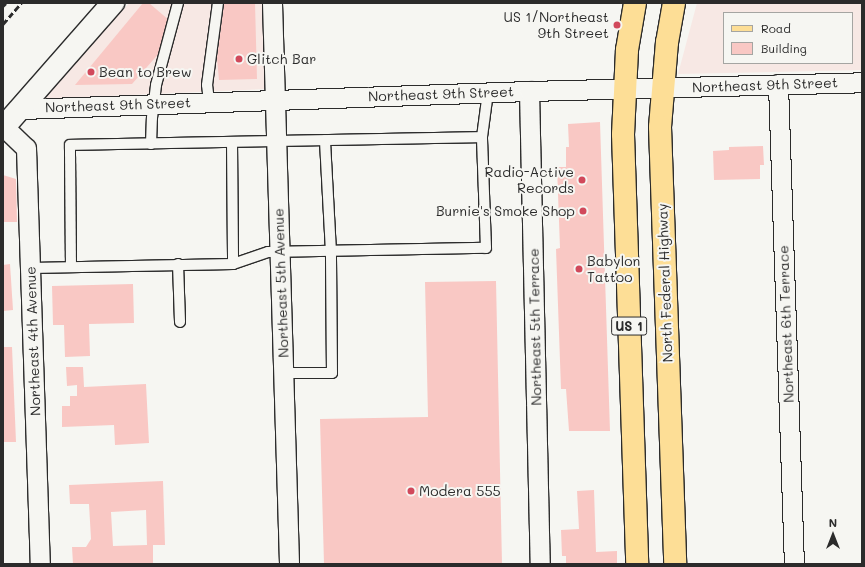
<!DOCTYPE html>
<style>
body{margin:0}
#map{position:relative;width:865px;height:567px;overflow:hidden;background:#f6f6f2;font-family:Mali,sans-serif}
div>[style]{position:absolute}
.built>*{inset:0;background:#f7e8e4}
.building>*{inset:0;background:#f9c8c4}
.roads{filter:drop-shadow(1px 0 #2b2b2b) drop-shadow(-1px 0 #2b2b2b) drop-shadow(0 1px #2b2b2b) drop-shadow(0 -1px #2b2b2b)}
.service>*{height:10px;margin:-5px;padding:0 5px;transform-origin:5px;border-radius:5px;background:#f6f6f2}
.minor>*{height:19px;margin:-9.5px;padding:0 9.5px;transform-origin:9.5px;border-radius:9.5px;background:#f6f6f2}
.tertiary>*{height:22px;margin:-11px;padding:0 11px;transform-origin:11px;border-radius:11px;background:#f6f6f2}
.primary>*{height:22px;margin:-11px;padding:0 11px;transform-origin:11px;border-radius:11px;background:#fdde96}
.rail>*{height:3px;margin-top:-1.5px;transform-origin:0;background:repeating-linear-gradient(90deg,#2b2b2b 0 6px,transparent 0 9px)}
.dots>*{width:11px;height:11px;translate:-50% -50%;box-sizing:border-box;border:2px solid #f6f6f2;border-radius:50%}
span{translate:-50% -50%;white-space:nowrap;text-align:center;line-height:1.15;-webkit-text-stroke:4px #f6f6f2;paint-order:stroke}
.shield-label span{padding:1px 3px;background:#f6f6f2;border:1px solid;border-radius:3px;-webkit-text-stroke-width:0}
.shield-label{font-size:13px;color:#2b2b2b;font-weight:700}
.poi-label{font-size:14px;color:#2b2b2b}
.right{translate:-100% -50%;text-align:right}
.left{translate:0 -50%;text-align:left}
.street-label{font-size:14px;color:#2b2b2b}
.frame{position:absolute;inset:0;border:4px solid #2b2b2b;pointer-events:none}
.legend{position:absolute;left:723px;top:12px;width:130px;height:52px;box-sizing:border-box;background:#f6f6f2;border:1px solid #a5a5a2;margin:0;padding:5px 7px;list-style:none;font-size:12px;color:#2b2b2b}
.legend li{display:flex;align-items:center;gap:8px;height:20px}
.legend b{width:20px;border:1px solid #a5a5a2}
.north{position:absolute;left:813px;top:515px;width:40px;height:40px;-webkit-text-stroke:3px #f6f6f2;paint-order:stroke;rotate:0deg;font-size:11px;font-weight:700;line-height:16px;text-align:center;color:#2b2b2b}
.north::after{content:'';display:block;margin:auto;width:14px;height:18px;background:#2b2b2b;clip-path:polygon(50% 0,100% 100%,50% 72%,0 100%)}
</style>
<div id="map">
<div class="built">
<i style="clip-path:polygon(129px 3px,263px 3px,266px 89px,43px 99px)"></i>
<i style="clip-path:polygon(evenodd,697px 3px,862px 3px,862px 70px,678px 74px,697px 3px,724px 13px,852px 13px,852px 63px,724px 63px,724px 13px)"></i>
</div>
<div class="building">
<i style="clip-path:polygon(143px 3px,149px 3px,170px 21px,161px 51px,132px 84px,75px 85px)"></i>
<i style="clip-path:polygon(224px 3px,255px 3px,257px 79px,219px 80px,217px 58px)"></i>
<i style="clip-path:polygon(600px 122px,610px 431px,569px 431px,566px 389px,561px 389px,556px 249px,560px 248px,557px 167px,566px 167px,566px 147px,569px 147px,568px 124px)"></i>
<i style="clip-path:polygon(763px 146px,764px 165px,760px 165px,760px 179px,714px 180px,713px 151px,729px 150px,729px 147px)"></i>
<i style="clip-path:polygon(3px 175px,16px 179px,17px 222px,3px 222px)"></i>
<i style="clip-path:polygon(10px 264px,13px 310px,3px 311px,3px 265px)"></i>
<i style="clip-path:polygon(496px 281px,502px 564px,324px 564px,320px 419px,428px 417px,425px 282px)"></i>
<i style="clip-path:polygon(133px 284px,134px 323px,89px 324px,90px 356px,65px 357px,64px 325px,53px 325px,52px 286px)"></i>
<i style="clip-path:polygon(3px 347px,12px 347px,16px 442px,3px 442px)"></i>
<i style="clip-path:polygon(66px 367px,83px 367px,84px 387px,146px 384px,149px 443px,115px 445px,114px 425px,62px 427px,62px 406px,70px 406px,70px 396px,77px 396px,77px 385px,67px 386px)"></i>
<i style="clip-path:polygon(evenodd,163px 481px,165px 545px,153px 545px,153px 564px,73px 564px,72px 547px,86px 547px,91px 539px,89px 504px,70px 504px,69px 485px,163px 481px,146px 510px,147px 545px,113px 546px,111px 512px,146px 510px)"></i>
<i style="clip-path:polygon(594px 490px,596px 552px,617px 551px,617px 564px,566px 564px,566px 556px,562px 556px,561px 530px,579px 529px,577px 491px)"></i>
</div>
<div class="roads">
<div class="service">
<i style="left:209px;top:101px;width:16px;rotate:-97deg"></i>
<i style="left:207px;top:85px;width:83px;rotate:-82.4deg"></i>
<i style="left:232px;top:142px;width:122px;rotate:89.5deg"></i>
<i style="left:151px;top:144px;width:26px;rotate:-88deg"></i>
<i style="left:152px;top:118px;width:33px;rotate:-83deg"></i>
<i style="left:156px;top:85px;width:85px;rotate:-75deg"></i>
<i style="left:178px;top:264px;width:58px;rotate:88deg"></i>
<i style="left:71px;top:267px;width:122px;rotate:-90.5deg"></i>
<i style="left:70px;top:145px;width:412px;rotate:-1.1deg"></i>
<i style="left:482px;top:137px;width:45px;rotate:-82.4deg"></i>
<i style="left:31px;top:268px;width:202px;rotate:-1.1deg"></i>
<i style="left:233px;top:264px;width:37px;rotate:-19deg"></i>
<i style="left:268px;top:252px;width:218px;rotate:-1.1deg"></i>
<i style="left:486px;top:248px;width:111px;rotate:-92.1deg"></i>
<i style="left:284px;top:373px;width:48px"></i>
<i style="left:332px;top:373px;width:121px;rotate:-90.5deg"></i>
<i style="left:331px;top:252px;width:112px;rotate:-93.1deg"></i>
</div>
<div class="minor">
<i style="left:272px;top:3px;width:561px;rotate:88.26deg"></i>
<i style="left:778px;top:84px;width:480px;rotate:88.1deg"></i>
<i style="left:529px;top:91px;width:473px;rotate:88.7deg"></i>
<i style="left:21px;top:109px;width:508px;rotate:-2.03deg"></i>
<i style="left:529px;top:91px;width:333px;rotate:-1.5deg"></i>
<i style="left:4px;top:127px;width:30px;rotate:44deg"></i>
<i style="left:26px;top:148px;width:416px;rotate:88.1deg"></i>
</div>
<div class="tertiary">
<i style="left:3px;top:128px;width:167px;rotate:-48.7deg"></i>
</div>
<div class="primary">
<i style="left:635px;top:3px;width:48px;rotate:99.7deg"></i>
<i style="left:627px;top:50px;width:84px;rotate:92.7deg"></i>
<i style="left:623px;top:134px;width:430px;rotate:88.1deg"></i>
<i style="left:674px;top:3px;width:40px;rotate:100deg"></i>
<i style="left:667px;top:42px;width:85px;rotate:94.7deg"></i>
<i style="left:660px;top:127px;width:437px;rotate:88deg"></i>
</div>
</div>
<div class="rail">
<i style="left:3px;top:6px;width:4px;rotate:-45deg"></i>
<i style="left:3px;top:24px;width:28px;rotate:-49deg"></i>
</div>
<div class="dots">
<i style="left:617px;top:25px;background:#d1495b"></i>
<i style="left:239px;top:59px;background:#d1495b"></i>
<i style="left:91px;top:72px;background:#d1495b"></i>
<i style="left:582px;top:180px;background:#d1495b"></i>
<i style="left:583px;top:211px;background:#d1495b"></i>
<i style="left:579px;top:269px;background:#d1495b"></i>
<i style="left:411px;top:491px;background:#d1495b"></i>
</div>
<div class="shield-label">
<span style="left:629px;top:326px">US 1</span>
</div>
<div class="poi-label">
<span class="right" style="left:609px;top:25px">US 1/Northeast<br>9th Street</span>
<span class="left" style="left:247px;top:59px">Glitch Bar</span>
<span class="left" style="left:99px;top:72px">Bean to Brew</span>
<span class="right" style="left:574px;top:180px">Radio-Active<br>Records</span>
<span class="right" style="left:575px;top:211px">Burnie's Smoke Shop</span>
<span class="left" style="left:587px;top:269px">Babylon<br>Tattoo</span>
<span class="left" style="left:419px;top:491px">Modera 555</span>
</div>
<div class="street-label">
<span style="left:765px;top:85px;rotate:-2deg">Northeast 9th Street</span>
<span style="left:441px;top:94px;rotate:-2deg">Northeast 9th Street</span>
<span style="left:118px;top:105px;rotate:-2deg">Northeast 9th Street</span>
<span style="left:281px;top:283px;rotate:-92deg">Northeast 5th Avenue</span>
<span style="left:665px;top:283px;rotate:-92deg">North Federal Highway</span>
<span style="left:786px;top:324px;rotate:-92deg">Northeast 6th Terrace</span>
<span style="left:535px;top:327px;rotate:-91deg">Northeast 5th Terrace</span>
<span style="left:33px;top:341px;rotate:-92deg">Northeast 4th Avenue</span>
</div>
<div class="frame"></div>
<ul class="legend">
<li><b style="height:5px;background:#fdde96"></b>Road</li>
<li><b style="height:11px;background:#f9c8c4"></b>Building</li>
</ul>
<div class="north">N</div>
</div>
